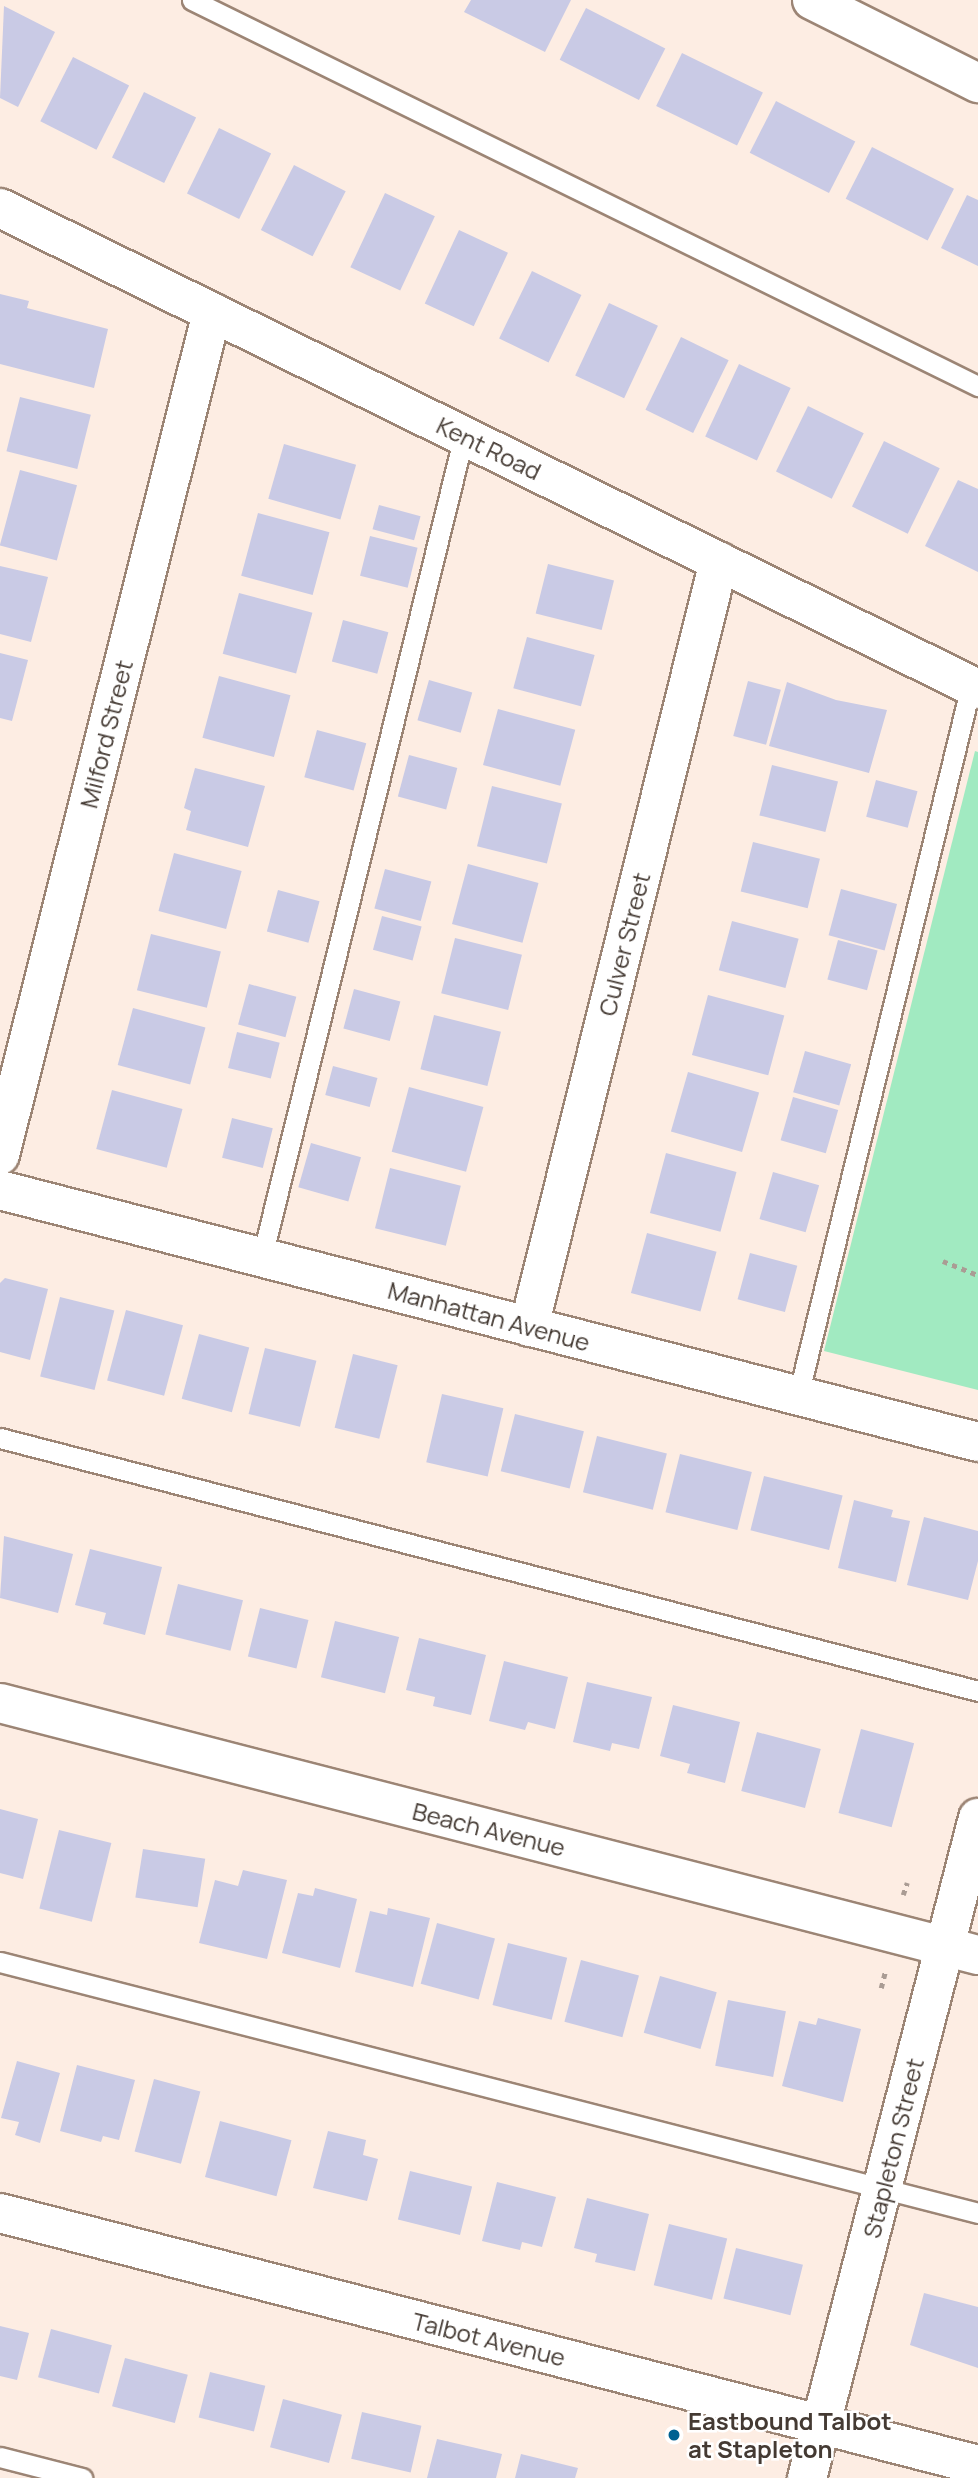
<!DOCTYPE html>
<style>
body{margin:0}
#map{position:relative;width:978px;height:2478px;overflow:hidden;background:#fdede3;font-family:Manrope,sans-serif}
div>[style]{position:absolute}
.green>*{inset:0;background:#a1eac1}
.building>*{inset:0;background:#c9cae5;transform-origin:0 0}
.path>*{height:4.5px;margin-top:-2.25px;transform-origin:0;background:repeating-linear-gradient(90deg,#aa9c94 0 5px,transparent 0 10px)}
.roads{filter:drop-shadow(2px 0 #9c8575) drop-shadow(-2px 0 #9c8575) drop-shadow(0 2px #9c8575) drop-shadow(0 -2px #9c8575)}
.service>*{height:19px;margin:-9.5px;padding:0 9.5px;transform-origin:9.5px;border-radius:9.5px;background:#fff}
.minor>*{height:38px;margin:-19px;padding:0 19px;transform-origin:19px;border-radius:19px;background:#fff}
.tertiary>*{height:38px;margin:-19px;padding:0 19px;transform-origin:19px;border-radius:19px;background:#fff}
.dots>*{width:19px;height:19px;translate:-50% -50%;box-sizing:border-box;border:4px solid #fff;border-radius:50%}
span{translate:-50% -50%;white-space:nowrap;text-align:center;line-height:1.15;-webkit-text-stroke:5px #fff;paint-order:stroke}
.street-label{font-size:24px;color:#443a33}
.poi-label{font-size:24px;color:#443a33;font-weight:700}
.left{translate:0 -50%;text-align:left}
</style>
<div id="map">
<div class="green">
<i style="clip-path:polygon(975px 751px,978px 752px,978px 1390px,824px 1351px)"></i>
</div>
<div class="building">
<i style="clip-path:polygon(471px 0,571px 0,545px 52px,464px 12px)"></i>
<i style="clip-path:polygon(4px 6px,55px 32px,18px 107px,0 98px)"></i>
<i style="left:586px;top:8px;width:89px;height:58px;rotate:27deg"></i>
<i style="left:682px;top:53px;width:90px;height:59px;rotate:26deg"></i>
<i style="left:73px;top:57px;width:63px;height:72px;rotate:27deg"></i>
<i style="left:144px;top:92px;width:58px;height:73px;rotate:26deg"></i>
<i style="left:776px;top:101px;width:89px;height:58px;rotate:27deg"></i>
<i style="left:219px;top:128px;width:58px;height:73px;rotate:26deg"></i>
<i style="left:872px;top:147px;width:92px;height:58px;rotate:27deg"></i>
<i style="left:294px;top:165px;width:58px;height:73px;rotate:27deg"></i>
<i style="left:385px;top:193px;width:55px;height:82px;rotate:25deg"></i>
<i style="clip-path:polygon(967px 195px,978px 200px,978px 266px,941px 248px)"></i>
<i style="left:459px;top:230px;width:54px;height:81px;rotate:25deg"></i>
<i style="left:532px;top:271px;width:55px;height:75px;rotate:26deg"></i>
<i style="clip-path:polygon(0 294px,29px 301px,27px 308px,108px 329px,94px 388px,0 364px)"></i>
<i style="left:609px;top:303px;width:54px;height:80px;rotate:25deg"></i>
<i style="left:681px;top:337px;width:53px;height:81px;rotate:26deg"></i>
<i style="left:739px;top:364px;width:57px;height:80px;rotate:25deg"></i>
<i style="left:20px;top:397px;width:73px;height:56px;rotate:14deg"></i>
<i style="left:808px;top:406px;width:62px;height:73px;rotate:26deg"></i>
<i style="left:884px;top:441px;width:62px;height:73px;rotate:26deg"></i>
<i style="left:284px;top:444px;width:75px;height:57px;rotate:16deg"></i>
<i style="left:20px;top:470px;width:59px;height:78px;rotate:15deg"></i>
<i style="clip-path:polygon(958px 480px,978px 489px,978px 572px,925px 546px)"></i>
<i style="left:379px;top:505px;width:43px;height:25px;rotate:15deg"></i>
<i style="left:258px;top:513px;width:74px;height:65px;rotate:15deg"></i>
<i style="left:370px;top:536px;width:49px;height:41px;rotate:14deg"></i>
<i style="left:548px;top:564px;width:68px;height:51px;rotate:14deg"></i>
<i style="clip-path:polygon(0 566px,48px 577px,31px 642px,0 634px)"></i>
<i style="left:239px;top:593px;width:76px;height:63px;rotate:15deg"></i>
<i style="left:343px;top:620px;width:47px;height:43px;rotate:15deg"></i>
<i style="left:527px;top:637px;width:70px;height:53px;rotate:15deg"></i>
<i style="clip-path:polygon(0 653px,28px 660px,12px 721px,0 718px)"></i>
<i style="left:219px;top:676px;width:74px;height:64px;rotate:15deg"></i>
<i style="left:429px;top:680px;width:45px;height:42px;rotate:16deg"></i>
<i style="left:748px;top:681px;width:34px;height:57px;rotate:15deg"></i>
<i style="clip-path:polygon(787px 682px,836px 700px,887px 710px,869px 773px,769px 746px)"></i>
<i style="left:498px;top:709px;width:80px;height:58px;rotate:15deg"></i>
<i style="left:317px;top:730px;width:51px;height:49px;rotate:15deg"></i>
<i style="left:409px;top:755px;width:50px;height:43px;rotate:15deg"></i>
<i style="left:772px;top:765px;width:68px;height:52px;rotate:14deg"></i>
<i style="clip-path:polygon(195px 768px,265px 786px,248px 847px,186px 830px,191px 811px,184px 808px)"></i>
<i style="left:876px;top:780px;width:43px;height:38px;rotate:15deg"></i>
<i style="left:492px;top:786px;width:72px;height:62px;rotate:14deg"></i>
<i style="left:753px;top:842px;width:69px;height:51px;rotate:14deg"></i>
<i style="left:174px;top:853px;width:70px;height:60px;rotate:15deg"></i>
<i style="left:468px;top:864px;width:73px;height:62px;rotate:15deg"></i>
<i style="left:385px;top:869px;width:48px;height:41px;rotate:15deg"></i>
<i style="left:841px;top:889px;width:58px;height:48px;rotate:15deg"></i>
<i style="left:278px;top:890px;width:43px;height:43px;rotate:15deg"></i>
<i style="left:382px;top:916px;width:41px;height:35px;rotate:15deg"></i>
<i style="left:732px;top:921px;width:69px;height:51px;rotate:15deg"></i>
<i style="left:151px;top:934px;width:72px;height:58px;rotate:14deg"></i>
<i style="left:455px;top:938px;width:69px;height:57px;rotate:14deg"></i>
<i style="left:838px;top:940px;width:41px;height:41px;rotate:15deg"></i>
<i style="left:249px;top:984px;width:49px;height:42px;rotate:15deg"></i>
<i style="left:354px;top:989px;width:48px;height:41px;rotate:15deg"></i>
<i style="left:708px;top:995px;width:79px;height:62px;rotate:15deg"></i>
<i style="left:133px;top:1008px;width:75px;height:59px;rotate:15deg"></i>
<i style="left:434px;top:1015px;width:69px;height:56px;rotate:14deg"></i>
<i style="left:237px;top:1032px;width:44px;height:37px;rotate:14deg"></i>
<i style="left:805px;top:1051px;width:48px;height:43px;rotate:16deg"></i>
<i style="left:333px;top:1066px;width:46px;height:30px;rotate:15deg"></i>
<i style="left:688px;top:1072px;width:74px;height:62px;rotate:16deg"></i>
<i style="left:409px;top:1087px;width:77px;height:67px;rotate:15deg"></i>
<i style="left:112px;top:1090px;width:73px;height:61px;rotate:15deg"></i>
<i style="left:793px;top:1097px;width:47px;height:45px;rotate:16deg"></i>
<i style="left:232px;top:1118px;width:42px;height:41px;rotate:14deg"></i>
<i style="left:311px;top:1143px;width:52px;height:46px;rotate:16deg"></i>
<i style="left:666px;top:1153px;width:73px;height:62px;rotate:15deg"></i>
<i style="left:390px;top:1168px;width:73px;height:62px;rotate:14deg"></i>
<i style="left:773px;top:1172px;width:48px;height:49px;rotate:16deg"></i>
<i style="left:647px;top:1233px;width:72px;height:62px;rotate:15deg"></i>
<i style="left:750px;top:1253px;width:49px;height:48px;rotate:15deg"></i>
<i style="clip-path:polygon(5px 1278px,48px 1289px,30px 1360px,0 1352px,0 1283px)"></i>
<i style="left:60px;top:1297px;width:56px;height:82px;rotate:14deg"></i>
<i style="left:126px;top:1310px;width:59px;height:73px;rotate:15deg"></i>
<i style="left:199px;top:1334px;width:52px;height:67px;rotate:15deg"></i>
<i style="left:265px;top:1348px;width:53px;height:68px;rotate:14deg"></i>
<i style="left:353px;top:1354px;width:46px;height:76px;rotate:14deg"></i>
<i style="left:442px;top:1394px;width:63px;height:70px;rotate:13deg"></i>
<i style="left:515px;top:1414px;width:71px;height:59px;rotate:14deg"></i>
<i style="left:597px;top:1436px;width:72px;height:58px;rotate:14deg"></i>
<i style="left:680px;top:1454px;width:74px;height:60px;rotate:14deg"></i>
<i style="left:764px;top:1476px;width:81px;height:56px;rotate:14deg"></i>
<i style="clip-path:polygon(854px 1500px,893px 1510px,891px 1517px,910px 1521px,896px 1582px,838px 1568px)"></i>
<i style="clip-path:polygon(924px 1517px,978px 1531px,978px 1561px,968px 1600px,907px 1585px)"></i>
<i style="clip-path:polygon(4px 1536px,73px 1554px,58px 1613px,0 1598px)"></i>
<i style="clip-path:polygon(90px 1549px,162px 1567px,145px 1635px,103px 1624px,106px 1613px,75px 1605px)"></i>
<i style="left:178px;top:1584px;width:67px;height:52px;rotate:14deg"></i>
<i style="left:260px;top:1608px;width:50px;height:50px;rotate:14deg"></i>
<i style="left:335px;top:1621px;width:66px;height:58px;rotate:14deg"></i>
<i style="clip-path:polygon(419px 1638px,486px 1655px,471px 1715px,433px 1706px,435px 1697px,406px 1690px)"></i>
<i style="clip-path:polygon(504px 1661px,568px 1677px,555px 1729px,528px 1722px,525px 1730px,489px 1721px)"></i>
<i style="clip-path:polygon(587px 1682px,652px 1697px,639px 1749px,612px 1743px,610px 1751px,573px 1742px)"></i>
<i style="clip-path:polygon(673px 1705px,740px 1722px,725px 1783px,687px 1773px,690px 1764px,660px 1756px)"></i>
<i style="left:861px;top:1729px;width:55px;height:87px;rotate:15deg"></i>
<i style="left:757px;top:1732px;width:66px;height:61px;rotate:15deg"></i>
<i style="clip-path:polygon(0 1809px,38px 1819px,23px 1879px,0 1873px)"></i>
<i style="left:59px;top:1830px;width:54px;height:81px;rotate:14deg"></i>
<i style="left:143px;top:1849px;width:63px;height:49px;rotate:9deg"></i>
<i style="clip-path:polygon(243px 1870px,287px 1880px,267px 1959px,199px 1943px,215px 1880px,238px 1886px)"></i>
<i style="clip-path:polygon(315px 1888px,357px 1899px,340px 1968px,282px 1953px,298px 1893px,313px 1896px)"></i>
<i style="clip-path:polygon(388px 1908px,430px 1918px,413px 1987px,355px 1972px,370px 1911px,387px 1915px)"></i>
<i style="left:437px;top:1923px;width:60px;height:63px;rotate:15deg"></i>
<i style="left:508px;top:1943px;width:61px;height:64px;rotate:14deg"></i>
<i style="left:581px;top:1960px;width:60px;height:64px;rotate:15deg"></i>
<i style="left:660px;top:1976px;width:59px;height:59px;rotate:16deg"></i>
<i style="left:728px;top:2000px;width:59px;height:67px;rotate:11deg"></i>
<i style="clip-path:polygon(818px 2018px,861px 2029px,843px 2102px,782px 2086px,799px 2021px,816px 2025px)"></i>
<i style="clip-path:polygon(17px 2061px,60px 2073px,40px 2143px,15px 2135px,19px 2122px,1px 2118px)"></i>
<i style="clip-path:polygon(77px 2065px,135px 2080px,119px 2140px,103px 2136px,101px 2142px,60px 2131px)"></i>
<i style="left:154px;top:2079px;width:48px;height:75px;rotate:15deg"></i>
<i style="left:220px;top:2121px;width:74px;height:58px;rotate:15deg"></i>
<i style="clip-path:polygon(328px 2131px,366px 2140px,363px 2155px,378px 2159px,367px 2201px,313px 2188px)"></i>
<i style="left:410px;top:2171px;width:64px;height:50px;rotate:14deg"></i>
<i style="clip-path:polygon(497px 2182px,556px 2197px,542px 2247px,522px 2242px,520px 2250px,482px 2241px)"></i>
<i style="clip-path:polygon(587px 2198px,649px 2214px,635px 2271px,595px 2262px,597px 2254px,574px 2248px)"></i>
<i style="left:669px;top:2224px;width:60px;height:63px;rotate:14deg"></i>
<i style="left:736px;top:2248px;width:69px;height:52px;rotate:14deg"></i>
<i style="clip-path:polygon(924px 2293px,978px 2307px,978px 2368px,910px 2345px)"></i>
<i style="clip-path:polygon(0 2326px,29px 2333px,17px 2380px,0 2376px)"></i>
<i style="left:51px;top:2329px;width:63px;height:50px;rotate:15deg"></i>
<i style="left:125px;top:2358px;width:65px;height:50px;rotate:15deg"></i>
<i style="left:210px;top:2372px;width:57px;height:47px;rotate:14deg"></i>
<i style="left:283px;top:2399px;width:61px;height:50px;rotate:15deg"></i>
<i style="left:362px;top:2412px;width:61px;height:48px;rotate:13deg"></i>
<i style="clip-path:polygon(437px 2439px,502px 2454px,496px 2478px,427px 2478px)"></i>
<i style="clip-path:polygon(521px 2454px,578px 2468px,575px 2478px,515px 2478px)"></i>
</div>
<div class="path">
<i style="left:943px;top:1261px;width:38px;rotate:22deg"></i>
<i style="left:903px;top:1895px;width:13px;rotate:-72deg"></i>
<i style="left:881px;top:1988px;width:16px;rotate:-76deg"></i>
</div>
<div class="roads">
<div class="service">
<i style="left:192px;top:0;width:876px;rotate:26.16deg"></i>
<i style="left:262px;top:1257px;width:846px;rotate:-76.19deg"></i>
<i style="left:798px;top:1396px;width:732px;rotate:-76.32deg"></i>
<i style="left:0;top:1438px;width:1010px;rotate:14.5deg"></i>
<i style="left:0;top:1962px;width:1010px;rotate:14.39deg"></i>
<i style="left:0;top:2457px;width:85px;rotate:14.4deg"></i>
</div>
<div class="minor">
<i style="left:812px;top:0;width:186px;rotate:26.6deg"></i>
<i style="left:0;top:208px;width:1090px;rotate:26.19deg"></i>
<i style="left:0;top:1155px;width:869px;rotate:-75.88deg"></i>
<i style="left:0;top:1190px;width:1010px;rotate:14.45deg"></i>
<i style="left:529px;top:1327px;width:789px;rotate:-76.07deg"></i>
<i style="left:0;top:1703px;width:1010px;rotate:14.45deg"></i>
<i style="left:807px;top:2478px;width:682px;rotate:-75.47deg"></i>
</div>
<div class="tertiary">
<i style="left:0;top:2213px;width:1010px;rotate:14.45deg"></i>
</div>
</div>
<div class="dots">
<i style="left:674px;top:2435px;background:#006191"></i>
</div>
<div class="street-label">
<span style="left:489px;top:448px;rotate:26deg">Kent Road</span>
<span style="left:106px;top:734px;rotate:-76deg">Milford Street</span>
<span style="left:624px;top:944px;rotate:-76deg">Culver Street</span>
<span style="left:489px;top:1316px;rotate:15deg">Manhattan Avenue</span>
<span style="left:489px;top:1829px;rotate:14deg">Beach Avenue</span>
<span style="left:893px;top:2148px;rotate:-76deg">Stapleton Street</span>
<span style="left:489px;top:2339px;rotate:14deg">Talbot Avenue</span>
</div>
<div class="poi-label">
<span class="left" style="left:688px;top:2435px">Eastbound Talbot<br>at Stapleton</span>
</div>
</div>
